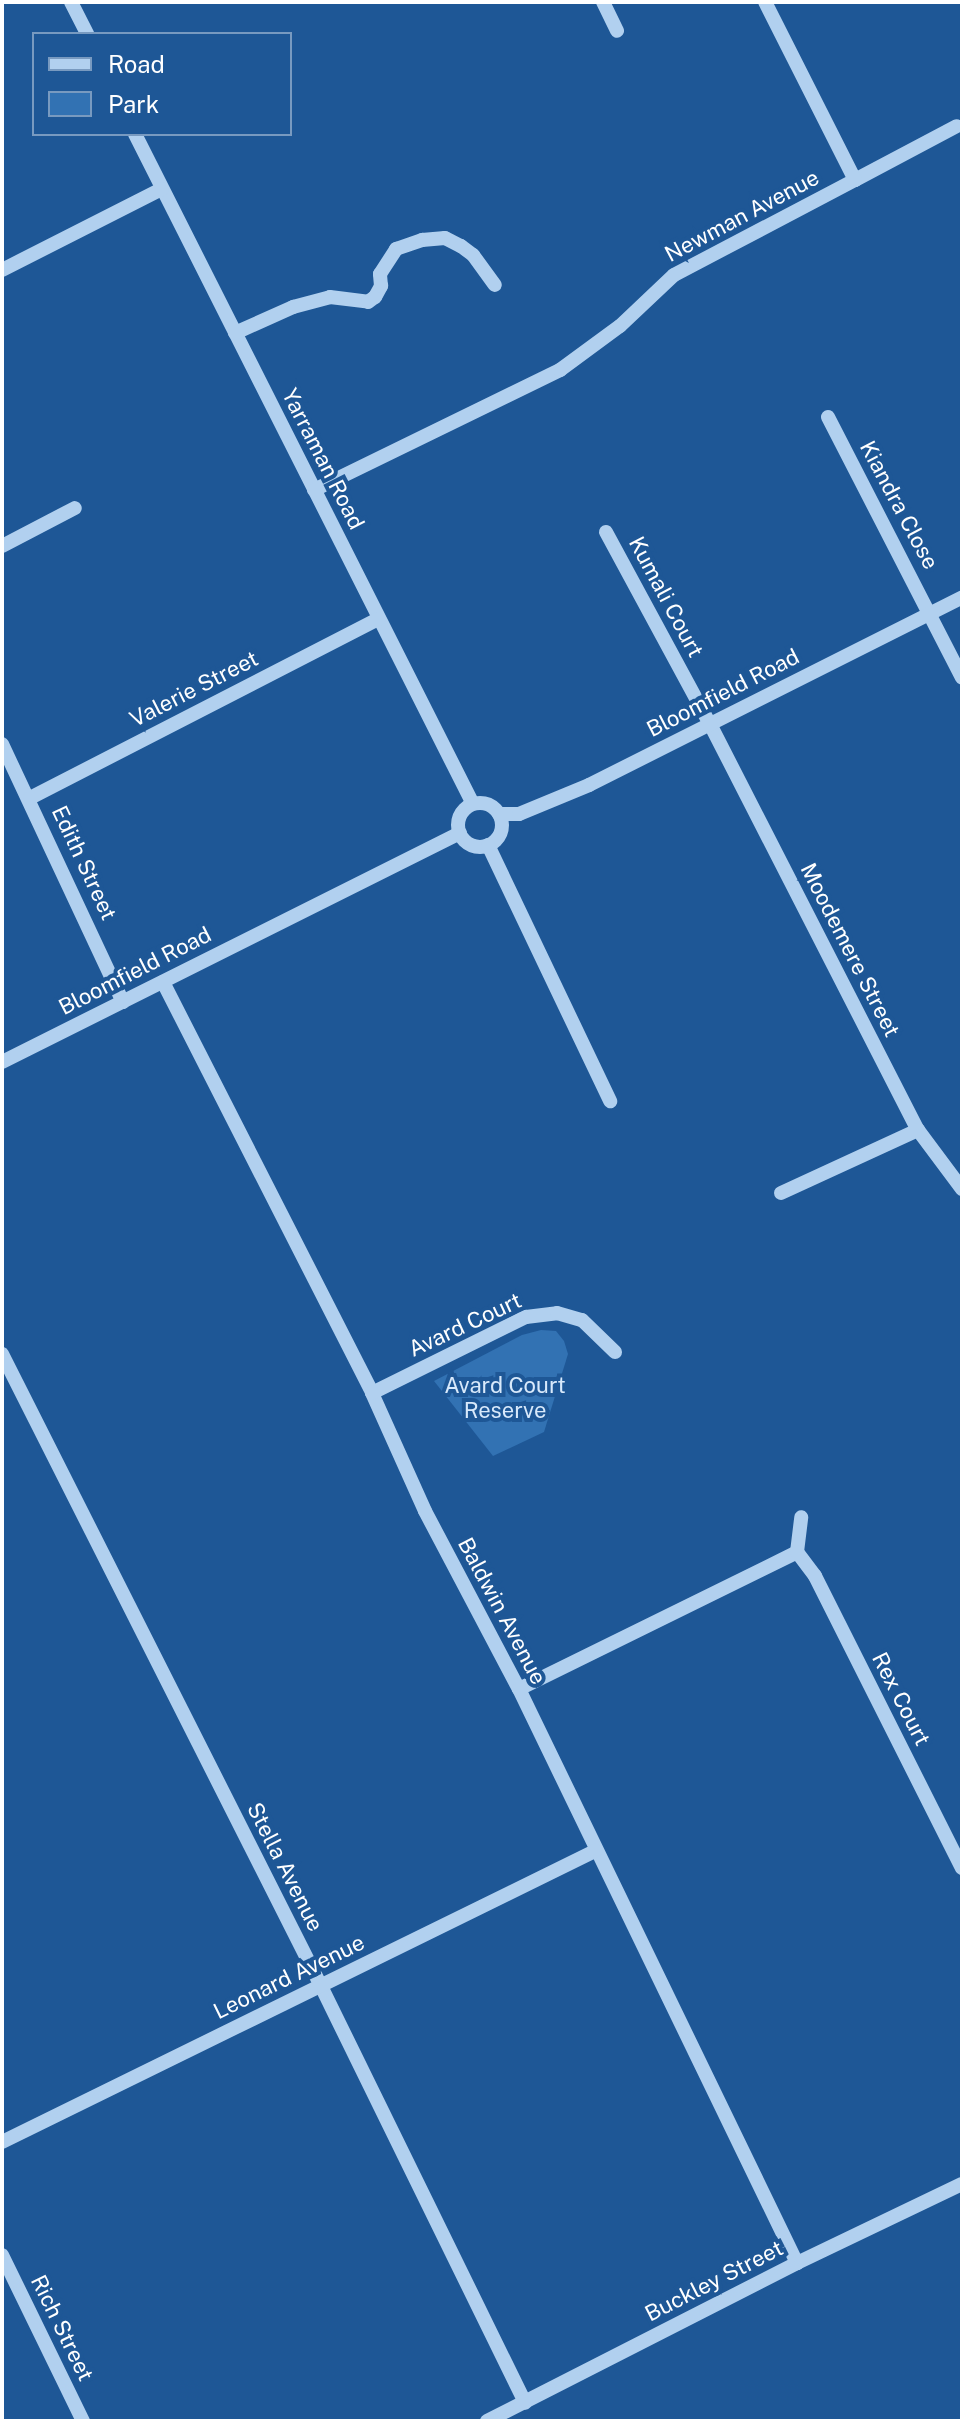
<!DOCTYPE html>
<style>
body{margin:0}
#map{position:relative;width:964px;height:2423px;overflow:hidden;background:#1e5796;font-family:"Public Sans",sans-serif}
div>[style]{position:absolute}
.green>*{inset:0;background:#3272b3}
.minor>*{height:14px;margin:-7px;padding:0 7px;transform-origin:7px;border-radius:7px;background:#b1d0ef}
.minor>.ring{margin:-7px;padding:0;box-sizing:content-box;background:none;border:14px solid #b1d0ef;border-radius:50%}
span{translate:-50% -50%;white-space:nowrap;text-align:center;line-height:1.15;-webkit-text-stroke:8px #1e5796;paint-order:stroke}
.street-label{font-size:22px;color:#fff}
.park-label{font-size:22px;color:#d8e9fb}
.frame{position:absolute;inset:0;border:4px solid #fff;pointer-events:none}
.legend{position:absolute;left:32px;top:32px;width:260px;height:104px;box-sizing:border-box;background:#1e5796;border:2px solid #789ac0;margin:0;padding:10px 14px;list-style:none;font-size:24px;color:#fff}
.legend li{display:flex;align-items:center;gap:16px;height:40px}
.legend b{width:40px;border:2px solid #789ac0}
</style>
<div id="map">
<div class="green">
<i style="clip-path:polygon(541px 1330px,556px 1331px,564px 1341px,568px 1354px,544px 1432px,493px 1456px,434px 1381px,522px 1335px)"></i>
</div>
<div class="minor">
<i style="left:71px;top:2px;width:36px;rotate:63deg"></i>
<i style="left:603px;top:2px;width:32px;rotate:64deg"></i>
<i style="left:135px;top:134px;width:750px;rotate:63.23deg"></i>
<i style="left:855px;top:180px;width:115px;rotate:-27.9deg"></i>
<i style="left:2px;top:270px;width:179px;rotate:-26.9deg"></i>
<i style="left:235px;top:333px;width:64px;rotate:-24.1deg"></i>
<i style="left:293px;top:307px;width:38px;rotate:-15deg"></i>
<i style="left:330px;top:297px;width:38px;rotate:7deg"></i>
<i style="left:368px;top:302px;width:9px;rotate:-36deg"></i>
<i style="left:375px;top:297px;width:13px;rotate:-61deg"></i>
<i style="left:381px;top:286px;width:12px;rotate:-95deg"></i>
<i style="left:380px;top:274px;width:30px;rotate:-57deg"></i>
<i style="left:396px;top:249px;width:28px;rotate:-19deg"></i>
<i style="left:422px;top:240px;width:23px;rotate:-5deg"></i>
<i style="left:445px;top:238px;width:18px;rotate:27deg"></i>
<i style="left:461px;top:246px;width:15px;rotate:37deg"></i>
<i style="left:473px;top:255px;width:37px;rotate:54deg"></i>
<i style="left:828px;top:417px;width:293px;rotate:62.8deg"></i>
<i style="left:314px;top:490px;width:274px;rotate:-26deg"></i>
<i style="left:560px;top:370px;width:74px;rotate:-36.3deg"></i>
<i style="left:620px;top:326px;width:74px;rotate:-43.4deg"></i>
<i style="left:674px;top:275px;width:204px;rotate:-27.7deg"></i>
<i style="left:855px;top:180px;width:199px;rotate:-116.8deg"></i>
<i style="left:606px;top:532px;width:218px;rotate:61.6deg"></i>
<i style="left:710px;top:724px;width:456px;rotate:62.9deg"></i>
<i style="left:918px;top:1130px;width:74px;rotate:53.3deg"></i>
<i style="left:2px;top:546px;width:82px;rotate:-27.5deg"></i>
<i style="left:2px;top:744px;width:285px;rotate:64.9deg"></i>
<i style="left:30px;top:798px;width:392px;rotate:-27.2deg"></i>
<i class="ring" style="left:458px;top:803px;width:30px;height:30px"></i>
<i style="left:499px;top:814px;width:20px"></i>
<i style="left:519px;top:814px;width:76px;rotate:-22.5deg"></i>
<i style="left:589px;top:785px;width:418px;rotate:-26.7deg"></i>
<i style="left:488px;top:845px;width:284px;rotate:64.5deg"></i>
<i style="left:163px;top:982px;width:461px;rotate:63deg"></i>
<i style="left:372px;top:1393px;width:129px;rotate:65.8deg"></i>
<i style="left:425px;top:1511px;width:201px;rotate:62.2deg"></i>
<i style="left:519px;top:1689px;width:638px;rotate:64.16deg"></i>
<i style="left:2px;top:1062px;width:512px;rotate:-26.57deg"></i>
<i style="left:781px;top:1193px;width:151px;rotate:-24.7deg"></i>
<i style="left:2px;top:1354px;width:708px;rotate:63.22deg"></i>
<i style="left:321px;top:1986px;width:464px;rotate:63.9deg"></i>
<i style="left:372px;top:1393px;width:172px;rotate:-26.3deg"></i>
<i style="left:526px;top:1317px;width:31px;rotate:-7deg"></i>
<i style="left:557px;top:1313px;width:26px;rotate:16deg"></i>
<i style="left:582px;top:1320px;width:46px;rotate:44.1deg"></i>
<i style="left:797px;top:1552px;width:35px;rotate:-83deg"></i>
<i style="left:519px;top:1689px;width:310px;rotate:-26.2deg"></i>
<i style="left:797px;top:1552px;width:30px;rotate:53deg"></i>
<i style="left:815px;top:1576px;width:327px;rotate:63.3deg"></i>
<i style="left:2px;top:2142px;width:661px;rotate:-26.14deg"></i>
<i style="left:2px;top:2255px;width:185px;rotate:64deg"></i>
<i style="left:487px;top:2421px;width:348px;rotate:-27deg"></i>
<i style="left:797px;top:2263px;width:183px;rotate:-25.6deg"></i>
</div>
<div class="street-label">
<span style="left:742px;top:216px;rotate:-28deg">Newman Avenue</span>
<span style="left:323px;top:459px;rotate:63deg">Yarraman Road</span>
<span style="left:899px;top:505px;rotate:62deg">Kiandra Close</span>
<span style="left:666px;top:597px;rotate:62deg">Kumali Court</span>
<span style="left:194px;top:689px;rotate:-27deg">Valerie Street</span>
<span style="left:723px;top:693px;rotate:-27deg">Bloomfield Road</span>
<span style="left:84px;top:863px;rotate:65deg">Edith Street</span>
<span style="left:850px;top:950px;rotate:63deg">Moodemere Street</span>
<span style="left:135px;top:971px;rotate:-27deg">Bloomfield Road</span>
<span style="left:465px;top:1325px;rotate:-25deg">Avard Court</span>
<span style="left:502px;top:1611px;rotate:62deg">Baldwin Avenue</span>
<span style="left:901px;top:1699px;rotate:63deg">Rex Court</span>
<span style="left:285px;top:1867px;rotate:63deg">Stella Avenue</span>
<span style="left:289px;top:1977px;rotate:-26deg">Leonard Avenue</span>
<span style="left:714px;top:2281px;rotate:-27deg">Buckley Street</span>
<span style="left:62px;top:2328px;rotate:64deg">Rich Street</span>
</div>
<div class="park-label">
<span style="left:505px;top:1398px">Avard Court<br>Reserve</span>
</div>
<div class="frame"></div>
<ul class="legend">
<li><b style="height:10px;background:#b1d0ef"></b>Road</li>
<li><b style="height:22px;background:#3272b3"></b>Park</li>
</ul>
</div>
